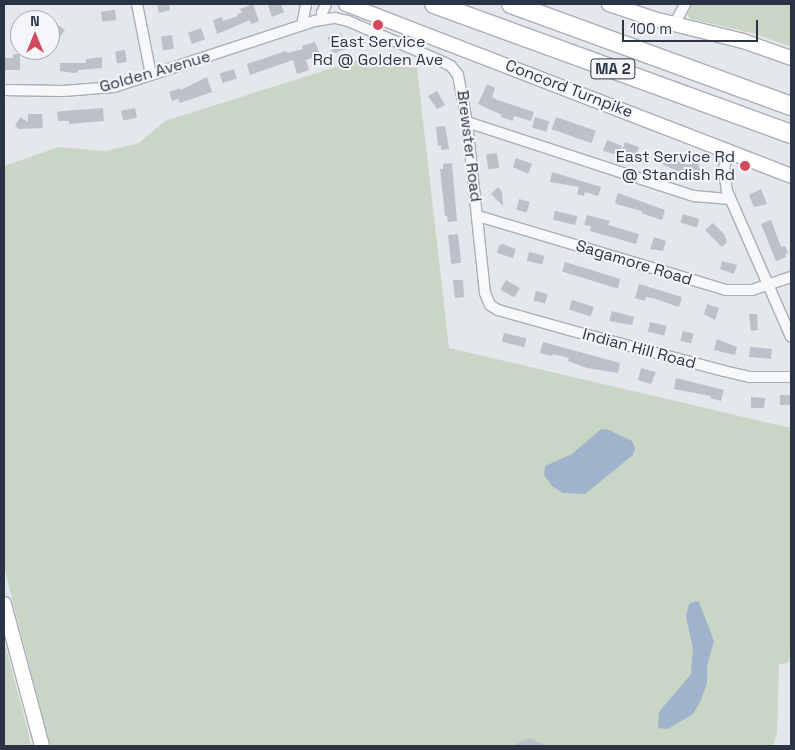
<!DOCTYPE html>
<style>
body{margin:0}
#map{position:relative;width:795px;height:750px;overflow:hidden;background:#e4e7ec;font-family:"Space Grotesk",sans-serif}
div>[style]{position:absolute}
.green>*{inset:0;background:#c9d6c5}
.water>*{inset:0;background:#9fb4cc}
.building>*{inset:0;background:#bbc0ca;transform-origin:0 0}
.roads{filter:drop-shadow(1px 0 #a9aeb7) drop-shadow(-1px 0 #a9aeb7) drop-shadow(0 1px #a9aeb7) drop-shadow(0 -1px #a9aeb7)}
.minor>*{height:10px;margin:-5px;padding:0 5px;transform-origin:5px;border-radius:5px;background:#f7f8fa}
.secondary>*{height:14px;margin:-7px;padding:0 7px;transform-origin:7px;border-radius:7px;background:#fff}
.motorway>*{height:18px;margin:-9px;padding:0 9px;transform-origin:9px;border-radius:9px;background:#fff}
.dots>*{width:14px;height:14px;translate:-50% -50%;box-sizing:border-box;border:2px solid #f4f6f9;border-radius:50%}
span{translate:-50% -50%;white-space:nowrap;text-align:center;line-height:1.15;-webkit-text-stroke:4px #f4f6f9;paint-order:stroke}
.shield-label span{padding:1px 4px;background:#f4f6f9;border:1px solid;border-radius:4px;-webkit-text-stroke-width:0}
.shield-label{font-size:15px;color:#2b3445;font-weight:700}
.poi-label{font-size:16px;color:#2b3445}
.right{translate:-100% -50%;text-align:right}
.street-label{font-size:16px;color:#2b3445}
.frame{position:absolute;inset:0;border:5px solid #2b3445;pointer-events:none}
.north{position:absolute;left:10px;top:10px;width:50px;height:50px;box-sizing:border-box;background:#f4f6f9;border:1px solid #a4a8b1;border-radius:50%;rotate:0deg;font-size:14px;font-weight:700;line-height:20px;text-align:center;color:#2b3445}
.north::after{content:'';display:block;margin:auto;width:18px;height:22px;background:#d1495b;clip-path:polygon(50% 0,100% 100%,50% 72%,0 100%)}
.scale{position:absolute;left:622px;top:20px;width:136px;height:22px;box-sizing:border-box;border:2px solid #2b3445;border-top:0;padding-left:6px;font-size:15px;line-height:18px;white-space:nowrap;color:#2b3445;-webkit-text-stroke:4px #f4f6f9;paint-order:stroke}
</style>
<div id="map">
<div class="green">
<i style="clip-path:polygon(692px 4px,791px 4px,791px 47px,752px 33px,691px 19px,687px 15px)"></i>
<i style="clip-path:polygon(361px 59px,417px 68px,449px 348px,791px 428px,791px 649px,788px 663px,779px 664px,777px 733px,773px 746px,50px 746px,4px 567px,4px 166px,59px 147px,106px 151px,139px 143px,165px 121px)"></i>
<i style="clip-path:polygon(4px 641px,28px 731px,31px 746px,4px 746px)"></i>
</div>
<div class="water">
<i style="clip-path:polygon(601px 429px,609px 430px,632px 441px,635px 448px,633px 455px,585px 494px,563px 493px,552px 486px,544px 475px,545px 466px,572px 454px)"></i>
<i style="clip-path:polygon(696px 601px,699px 602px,714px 641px,707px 666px,707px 683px,701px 700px,693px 714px,668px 729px,658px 728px,659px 712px,691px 674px,693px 648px,686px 617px,689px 604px)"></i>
</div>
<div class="building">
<i style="clip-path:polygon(157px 4px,169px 4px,170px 10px,159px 13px)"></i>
<i style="clip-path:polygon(253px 4px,259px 21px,251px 24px,250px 20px,217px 34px,213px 20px,222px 17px,223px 21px,238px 16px,237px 14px,242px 13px,240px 9px)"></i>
<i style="clip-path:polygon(272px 4px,281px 4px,284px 12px,272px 17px,268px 5px)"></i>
<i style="left:115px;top:10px;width:10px;height:14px;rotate:84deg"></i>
<i style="clip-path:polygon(50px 19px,65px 30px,59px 38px,50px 32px)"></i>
<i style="left:201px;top:28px;width:12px;height:14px;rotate:70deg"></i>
<i style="left:341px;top:33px;width:17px;height:14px;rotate:73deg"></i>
<i style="left:172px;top:35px;width:14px;height:11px;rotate:82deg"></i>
<i style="clip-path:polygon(315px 42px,320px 55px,306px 60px,309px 70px,297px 74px,293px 60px,250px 75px,247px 64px,286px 51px,287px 53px,303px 49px,302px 46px)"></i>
<i style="left:125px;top:50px;width:12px;height:10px;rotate:81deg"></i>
<i style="clip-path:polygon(13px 54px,20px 54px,20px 70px,4px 70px,4px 58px,13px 58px)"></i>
<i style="clip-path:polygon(102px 57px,102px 68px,78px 70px,78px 72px,74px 73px,60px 71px,60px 63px,86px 63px,86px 59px)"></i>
<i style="left:234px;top:69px;width:10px;height:15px;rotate:73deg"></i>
<i style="clip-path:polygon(207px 77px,212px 92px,180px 103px,178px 99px,172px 101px,169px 92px,180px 88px,181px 90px)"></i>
<i style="clip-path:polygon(487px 84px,495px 88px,492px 97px,497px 100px,534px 112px,531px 121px,514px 116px,513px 121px,501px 117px,502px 115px,478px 104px)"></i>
<i style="clip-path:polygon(437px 91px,445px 105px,437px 109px,428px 96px)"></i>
<i style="clip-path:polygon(103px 108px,104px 121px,69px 124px,69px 121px,58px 121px,57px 112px,63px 111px)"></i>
<i style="left:135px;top:108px;width:10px;height:14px;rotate:79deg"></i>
<i style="clip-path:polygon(28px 114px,42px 114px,43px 128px,19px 129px,15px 126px,20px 117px,28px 122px)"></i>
<i style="left:535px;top:117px;width:15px;height:11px;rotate:16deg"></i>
<i style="left:556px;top:117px;width:42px;height:13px;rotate:19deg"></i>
<i style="clip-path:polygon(445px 126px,449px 149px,441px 150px,441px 145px,438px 146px,436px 127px)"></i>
<i style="clip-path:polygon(607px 140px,622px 146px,618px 155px,603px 151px)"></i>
<i style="left:625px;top:142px;width:15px;height:9px;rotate:20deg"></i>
<i style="left:639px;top:152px;width:11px;height:9px;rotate:22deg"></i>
<i style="left:497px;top:153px;width:15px;height:11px;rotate:82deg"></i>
<i style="clip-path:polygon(693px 156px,701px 159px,698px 167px,705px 170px,702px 180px,685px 176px,686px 174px,663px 165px,666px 157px,689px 165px)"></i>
<i style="clip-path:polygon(516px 158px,532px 164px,528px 174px,513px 167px)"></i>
<i style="clip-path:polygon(452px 163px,457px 221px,448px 222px,447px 216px,445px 216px,440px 169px,443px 169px,443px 164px)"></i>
<i style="clip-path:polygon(552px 172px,601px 187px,598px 196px,585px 192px,584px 196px,577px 194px,579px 187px,550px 182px)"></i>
<i style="clip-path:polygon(498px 187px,502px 192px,503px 206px,491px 194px)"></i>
<i style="clip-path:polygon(761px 189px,767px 204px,754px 207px,749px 195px)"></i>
<i style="clip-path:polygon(618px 193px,665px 210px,662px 220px,641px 213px,642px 211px,619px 205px,615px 203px)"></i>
<i style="left:519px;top:199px;width:11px;height:11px;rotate:15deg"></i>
<i style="left:555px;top:211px;width:23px;height:9px;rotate:13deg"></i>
<i style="left:683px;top:214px;width:17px;height:9px;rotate:17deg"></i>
<i style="clip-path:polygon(587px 215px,610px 221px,608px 225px,639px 234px,636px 244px,590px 231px,591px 226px,584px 225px)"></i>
<i style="clip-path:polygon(771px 220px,781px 247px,785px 246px,788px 253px,785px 254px,786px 257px,776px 261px,761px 224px)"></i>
<i style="clip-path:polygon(713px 223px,724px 234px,727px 242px,722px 247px,705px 230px)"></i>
<i style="left:458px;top:234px;width:29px;height:10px;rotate:84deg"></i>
<i style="clip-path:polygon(654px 237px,666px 241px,663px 251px,650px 249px)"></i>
<i style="clip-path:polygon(502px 244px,516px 249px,513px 258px,497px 253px,499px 246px)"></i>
<i style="left:529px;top:252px;width:16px;height:9px;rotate:14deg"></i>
<i style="clip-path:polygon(722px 261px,737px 265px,734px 274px,720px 269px)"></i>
<i style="left:565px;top:262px;width:58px;height:10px;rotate:17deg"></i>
<i style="clip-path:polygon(453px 280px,463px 280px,464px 297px,455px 298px)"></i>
<i style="left:506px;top:280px;width:16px;height:11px;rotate:30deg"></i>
<i style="clip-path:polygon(639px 284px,682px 297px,679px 307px,653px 298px,646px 297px,645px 301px,635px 298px)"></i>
<i style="left:536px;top:291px;width:12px;height:10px;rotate:14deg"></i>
<i style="left:572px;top:300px;width:23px;height:10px;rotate:18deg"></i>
<i style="clip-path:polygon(707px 304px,719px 308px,715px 320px,704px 314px)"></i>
<i style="clip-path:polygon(612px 311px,634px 317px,632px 325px,609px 321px)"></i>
<i style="clip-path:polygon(749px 314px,757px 314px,758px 330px,751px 331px)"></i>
<i style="left:650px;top:322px;width:17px;height:10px;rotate:13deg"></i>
<i style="left:683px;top:331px;width:11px;height:10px;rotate:15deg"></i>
<i style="left:504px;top:333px;width:23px;height:9px;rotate:13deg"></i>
<i style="clip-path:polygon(717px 339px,737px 347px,735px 355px,714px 350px)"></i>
<i style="clip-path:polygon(543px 342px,620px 363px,618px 373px,587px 368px,568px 361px,569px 358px,553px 354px,552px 356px,540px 353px)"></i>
<i style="left:750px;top:347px;width:22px;height:10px;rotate:5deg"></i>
<i style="clip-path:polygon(641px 368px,656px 372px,651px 384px,638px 380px)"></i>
<i style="clip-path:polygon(676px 378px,724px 390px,721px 401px,710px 398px,711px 396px,674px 389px)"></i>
<i style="left:791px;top:395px;width:10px;height:11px;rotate:90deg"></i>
<i style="clip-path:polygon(751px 397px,765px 398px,764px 408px,751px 408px)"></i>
<i style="clip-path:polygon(529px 738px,547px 746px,512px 746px)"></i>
</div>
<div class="roads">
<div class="minor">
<i style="left:137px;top:4px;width:72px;rotate:78.8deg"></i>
<i style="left:322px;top:20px;width:7px;rotate:-90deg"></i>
<i style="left:322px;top:13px;width:10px;rotate:-66deg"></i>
<i style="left:302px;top:25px;width:21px;rotate:-79deg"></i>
<i style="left:674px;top:25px;width:24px;rotate:-62deg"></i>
<i style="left:4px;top:90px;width:59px;rotate:1deg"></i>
<i style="left:63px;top:91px;width:51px;rotate:-4.5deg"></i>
<i style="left:114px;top:87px;width:212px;rotate:-18.2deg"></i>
<i style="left:315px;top:21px;width:20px;rotate:-9deg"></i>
<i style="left:335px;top:18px;width:13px;rotate:13deg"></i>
<i style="left:348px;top:21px;width:103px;rotate:23.3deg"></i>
<i style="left:443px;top:62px;width:9px;rotate:27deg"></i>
<i style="left:451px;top:66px;width:11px;rotate:52deg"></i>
<i style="left:458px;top:75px;width:48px;rotate:79.2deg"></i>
<i style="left:467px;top:122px;width:172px;rotate:84deg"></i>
<i style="left:485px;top:293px;width:13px;rotate:67deg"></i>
<i style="left:490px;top:305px;width:9px;rotate:32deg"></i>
<i style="left:498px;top:310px;width:74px;rotate:15.7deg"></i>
<i style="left:569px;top:330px;width:160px;rotate:14.8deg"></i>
<i style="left:724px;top:371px;width:26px;rotate:13deg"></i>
<i style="left:749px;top:377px;width:42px"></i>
<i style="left:467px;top:122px;width:239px;rotate:18.1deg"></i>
<i style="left:694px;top:196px;width:36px;rotate:5deg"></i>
<i style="left:729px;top:151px;width:18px;rotate:106deg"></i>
<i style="left:724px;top:168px;width:23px;rotate:83deg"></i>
<i style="left:727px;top:191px;width:159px;rotate:66.3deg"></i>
<i style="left:478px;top:216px;width:259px;rotate:16.6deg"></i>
<i style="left:726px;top:290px;width:26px"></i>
<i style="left:752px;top:290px;width:41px;rotate:-18.4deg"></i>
</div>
<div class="secondary">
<i style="left:346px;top:4px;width:477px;rotate:21.1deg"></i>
<i style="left:609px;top:4px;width:47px;rotate:18.4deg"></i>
<i style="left:654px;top:19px;width:92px;rotate:13.9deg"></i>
<i style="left:743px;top:41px;width:51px;rotate:19.5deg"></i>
<i style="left:4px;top:604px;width:147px;rotate:75deg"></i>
</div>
<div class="motorway">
<i style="left:434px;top:4px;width:380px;rotate:20deg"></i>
<i style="left:511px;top:4px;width:298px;rotate:20deg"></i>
</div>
</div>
<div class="dots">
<i style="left:378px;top:25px;background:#d1495b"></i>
<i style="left:745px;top:166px;background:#d1495b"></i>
</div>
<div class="shield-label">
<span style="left:613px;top:69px">MA 2</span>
</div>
<div class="poi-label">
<span style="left:378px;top:51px">East Service<br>Rd @ Golden Ave</span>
<span class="right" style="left:735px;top:166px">East Service Rd<br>@ Standish Rd</span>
</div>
<div class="street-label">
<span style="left:155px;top:72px;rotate:-16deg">Golden Avenue</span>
<span style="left:569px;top:89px;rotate:21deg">Concord Turnpike</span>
<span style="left:469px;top:146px;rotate:83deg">Brewster Road</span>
<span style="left:634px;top:263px;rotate:17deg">Sagamore Road</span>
<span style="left:639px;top:349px;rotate:15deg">Indian Hill Road</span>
</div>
<div class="frame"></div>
<div class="north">N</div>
<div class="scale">100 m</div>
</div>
